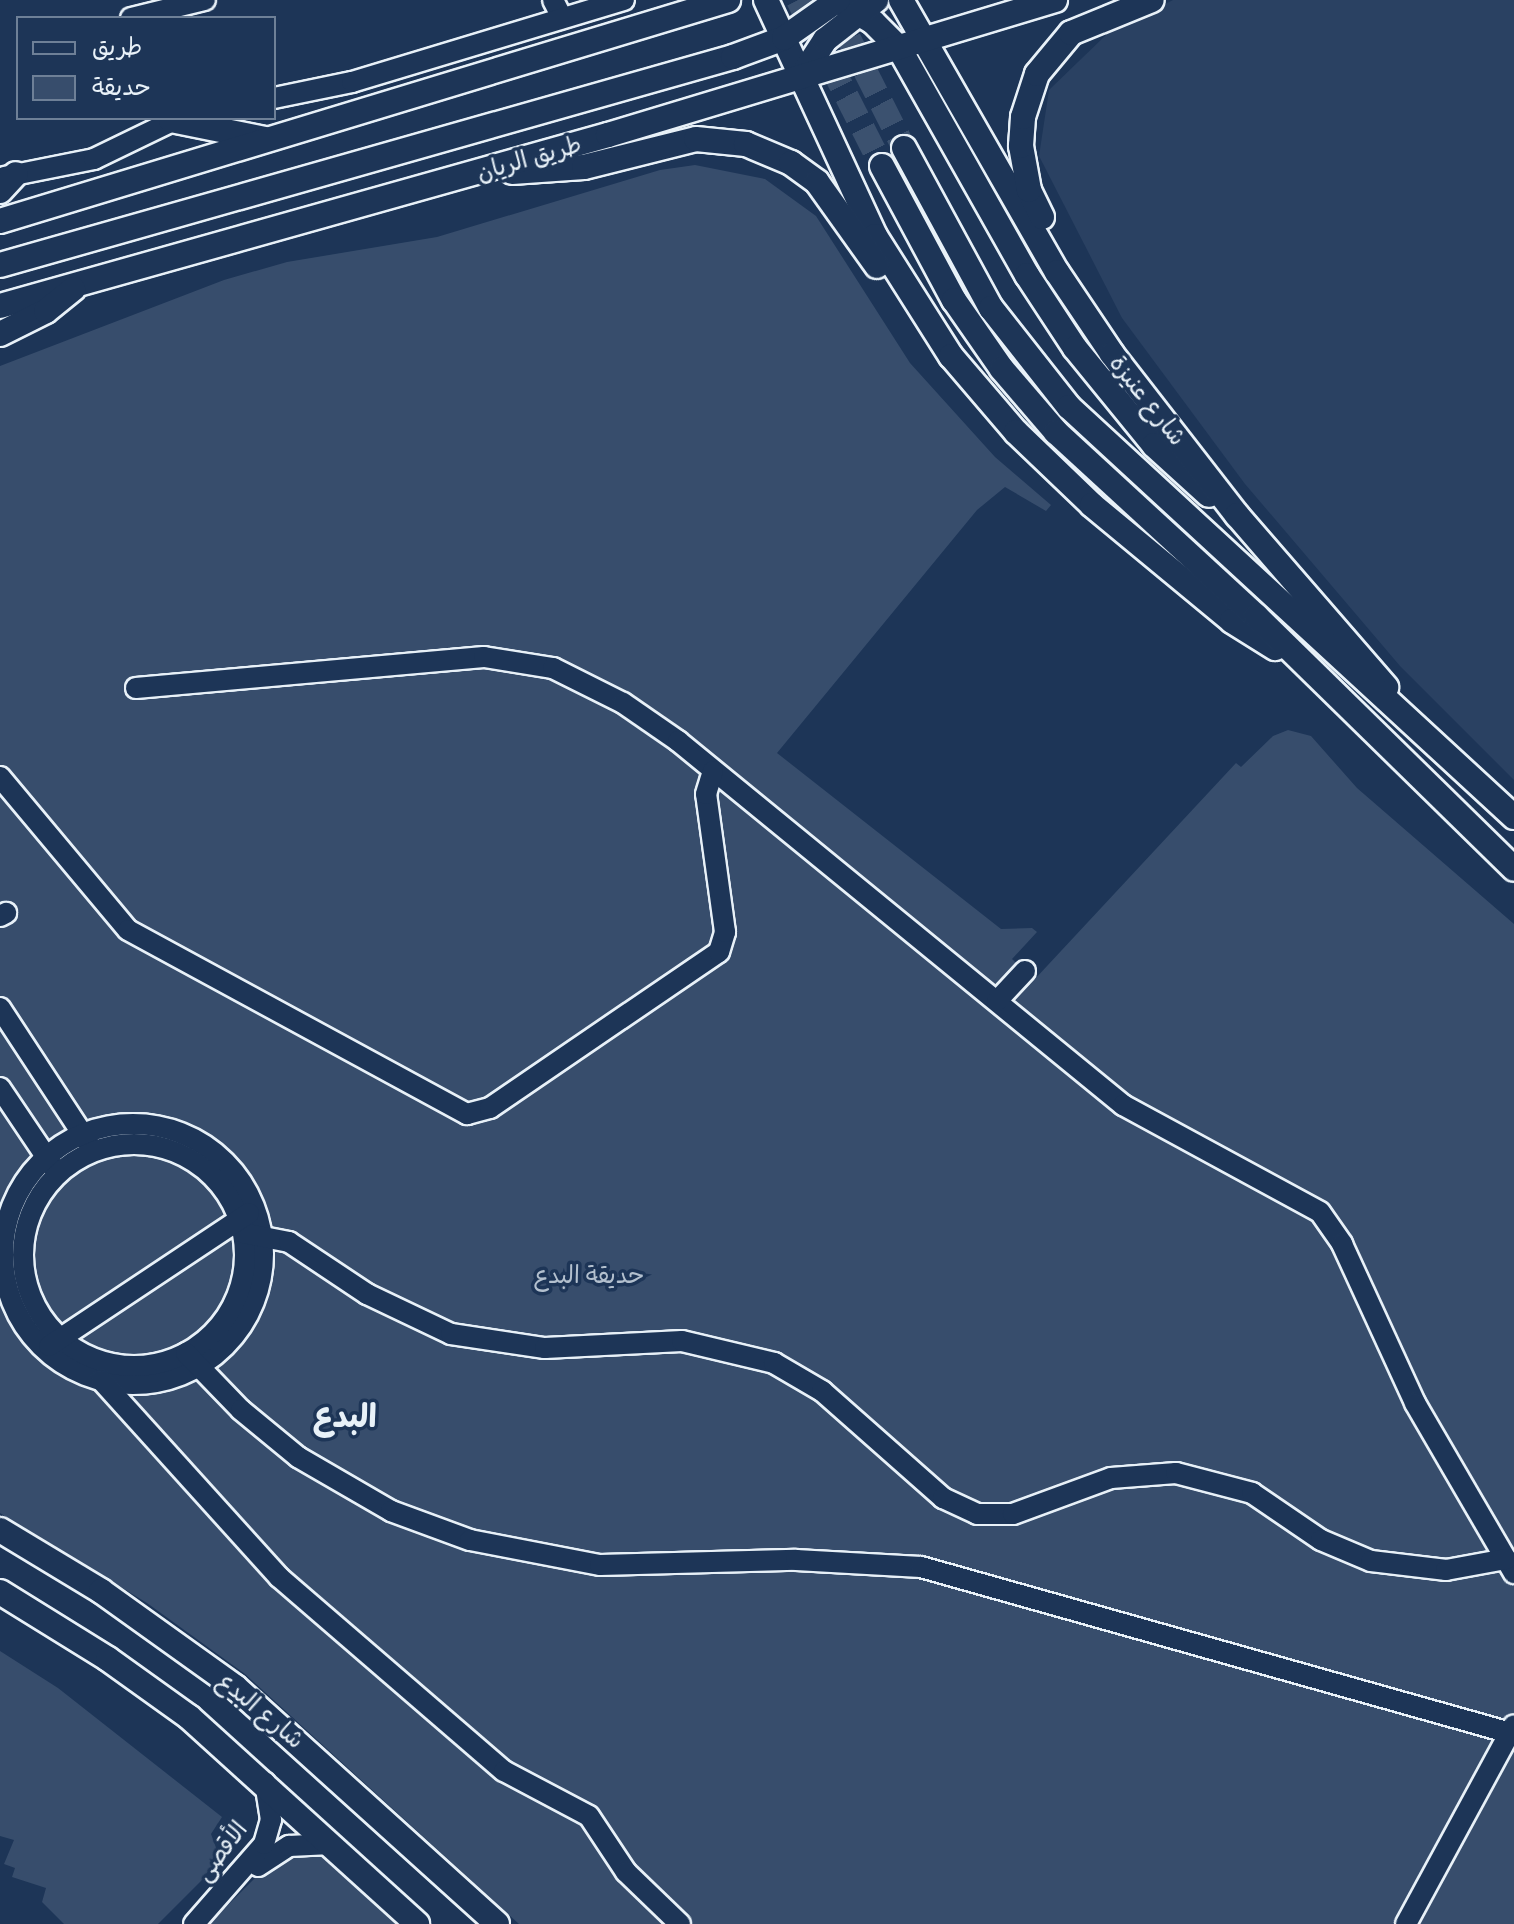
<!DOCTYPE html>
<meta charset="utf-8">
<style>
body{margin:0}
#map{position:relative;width:1514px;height:1924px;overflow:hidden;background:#1d3557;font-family:Delius,"Playpen Sans Arabic",sans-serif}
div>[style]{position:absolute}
.built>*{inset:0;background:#2a4162}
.green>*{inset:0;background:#374d6c}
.major-tunnel>*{height:24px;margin-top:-12px;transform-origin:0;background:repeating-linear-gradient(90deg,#3b516f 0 24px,transparent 0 36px)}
.roads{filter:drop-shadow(2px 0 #e8f1f8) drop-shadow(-2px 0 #e8f1f8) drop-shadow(0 2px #e8f1f8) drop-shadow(0 -2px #e8f1f8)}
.minor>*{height:20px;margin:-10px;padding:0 10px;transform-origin:10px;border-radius:10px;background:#1d3557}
.minor>.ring{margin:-10px;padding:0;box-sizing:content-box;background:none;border:20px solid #1d3557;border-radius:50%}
.major>*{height:24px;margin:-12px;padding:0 12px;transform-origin:12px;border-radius:12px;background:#1d3557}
span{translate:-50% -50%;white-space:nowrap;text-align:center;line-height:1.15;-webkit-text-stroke:7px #1d3557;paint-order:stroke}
.street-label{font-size:24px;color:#e8f1f8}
.park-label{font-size:24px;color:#b3c0ce}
.district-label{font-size:32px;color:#e8f1f8;font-weight:700}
.legend{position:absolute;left:16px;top:16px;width:260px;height:104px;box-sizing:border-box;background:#1d3557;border:2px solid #6e8097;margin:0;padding:10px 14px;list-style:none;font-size:24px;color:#e8f1f8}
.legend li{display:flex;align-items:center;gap:16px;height:40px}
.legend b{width:40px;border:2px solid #6e8097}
</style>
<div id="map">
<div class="built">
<i style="clip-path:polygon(1173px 0,1514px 0,1514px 780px,1400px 666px,1245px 484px,1122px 318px,1039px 156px,1049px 90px,1107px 34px)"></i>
</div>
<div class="green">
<i style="clip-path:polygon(695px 165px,765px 179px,816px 216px,910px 363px,995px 457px,1051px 505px,1046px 511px,1005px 487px,977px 510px,777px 753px,1001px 929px,1032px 928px,1037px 932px,1012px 959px,1034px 980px,1236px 763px,1241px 767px,1273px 736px,1288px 730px,1311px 736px,1357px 788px,1514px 924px,1514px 1924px,519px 1924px,245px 1674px,147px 1603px,0 1513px,0 366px,224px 280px,287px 262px,437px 237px,660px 170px)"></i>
<i style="clip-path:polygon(0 1651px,58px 1688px,222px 1817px,211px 1834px,218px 1853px,215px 1867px,158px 1924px,64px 1924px,42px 1902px,46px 1888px,12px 1877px,15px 1868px,4px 1864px,14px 1840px,0 1836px)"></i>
<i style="clip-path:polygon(316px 1852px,396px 1924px,209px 1924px,276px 1857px)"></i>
</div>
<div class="major-tunnel">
<i style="left:798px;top:0;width:186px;rotate:63.2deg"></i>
<i style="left:833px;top:7px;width:158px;rotate:63.3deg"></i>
</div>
<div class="roads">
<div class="minor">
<i style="left:553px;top:0;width:20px;rotate:63deg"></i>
<i style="left:131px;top:18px;width:76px;rotate:-13.7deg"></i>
<i style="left:274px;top:98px;width:80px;rotate:-11.6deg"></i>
<i style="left:352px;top:82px;width:284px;rotate:-16.8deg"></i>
<i style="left:4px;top:177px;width:92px;rotate:-11.3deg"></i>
<i style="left:94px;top:159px;width:94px;rotate:-25.8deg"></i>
<i style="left:136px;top:688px;width:349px;rotate:-5.1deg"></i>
<i style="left:484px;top:657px;width:70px;rotate:9.1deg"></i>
<i style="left:553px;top:668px;width:78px;rotate:26.6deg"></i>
<i style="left:623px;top:703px;width:67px;rotate:34.6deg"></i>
<i style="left:678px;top:741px;width:575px;rotate:39.28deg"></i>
<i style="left:1123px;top:1105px;width:224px;rotate:28.5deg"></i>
<i style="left:1320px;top:1212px;width:39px;rotate:55deg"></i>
<i style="left:1342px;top:1244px;width:175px;rotate:65.3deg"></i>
<i style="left:1415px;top:1403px;width:197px;rotate:59.8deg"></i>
<i style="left:0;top:777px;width:199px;rotate:50.1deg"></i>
<i style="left:128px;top:930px;width:386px;rotate:28.5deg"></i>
<i style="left:467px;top:1114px;width:24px;rotate:-15deg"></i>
<i style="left:490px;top:1108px;width:277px;rotate:-34.3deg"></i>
<i style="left:719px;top:952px;width:21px;rotate:-73deg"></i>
<i style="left:725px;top:932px;width:139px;rotate:-97.8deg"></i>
<i style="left:706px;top:794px;width:24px;rotate:-73deg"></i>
<i style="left:0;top:916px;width:7px;rotate:-27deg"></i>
<i style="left:997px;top:1001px;width:41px;rotate:-47deg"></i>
<i style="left:0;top:1008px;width:163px;rotate:56.8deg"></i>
<i style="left:0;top:1088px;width:95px;rotate:56.1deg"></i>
<i class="ring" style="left:3px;top:1124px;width:240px;height:240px"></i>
<i class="ring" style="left:23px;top:1144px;width:202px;height:202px"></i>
<i style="left:243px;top:1233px;width:47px;rotate:11.1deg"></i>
<i style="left:289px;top:1242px;width:94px;rotate:33.7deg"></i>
<i style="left:367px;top:1294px;width:93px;rotate:25.5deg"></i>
<i style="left:451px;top:1334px;width:95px;rotate:8.5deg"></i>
<i style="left:545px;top:1348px;width:137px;rotate:-2.9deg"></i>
<i style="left:682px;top:1341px;width:95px;rotate:13.4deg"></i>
<i style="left:774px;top:1363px;width:56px;rotate:30.3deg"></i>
<i style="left:822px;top:1391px;width:162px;rotate:41.5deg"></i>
<i style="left:943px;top:1498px;width:38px;rotate:25deg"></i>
<i style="left:977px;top:1514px;width:36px"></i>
<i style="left:1013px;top:1514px;width:104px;rotate:-20.2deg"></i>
<i style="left:1111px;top:1478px;width:65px;rotate:-4.4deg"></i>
<i style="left:1176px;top:1473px;width:79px;rotate:14.7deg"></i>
<i style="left:1252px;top:1493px;width:83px;rotate:34.3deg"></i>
<i style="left:1321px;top:1540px;width:54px;rotate:22.8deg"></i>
<i style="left:1371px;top:1561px;width:76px;rotate:6.8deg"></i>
<i style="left:1446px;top:1570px;width:61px;rotate:-10.4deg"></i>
<i style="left:49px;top:1346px;width:240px;rotate:-33.6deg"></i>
<i style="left:186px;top:1353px;width:79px;rotate:46deg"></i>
<i style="left:241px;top:1410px;width:74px;rotate:39.5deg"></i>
<i style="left:298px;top:1457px;width:108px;rotate:30.1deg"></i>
<i style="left:391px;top:1511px;width:84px;rotate:20.2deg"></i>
<i style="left:470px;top:1540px;width:132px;rotate:10.9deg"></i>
<i style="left:600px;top:1565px;width:196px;rotate:-1.5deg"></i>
<i style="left:796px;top:1560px;width:125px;rotate:3.2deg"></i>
<i style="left:921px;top:1567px;width:616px;rotate:15.73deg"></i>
<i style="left:101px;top:1380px;width:266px;rotate:47.9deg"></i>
<i style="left:279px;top:1577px;width:297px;rotate:40.8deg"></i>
<i style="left:504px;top:1771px;width:96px;rotate:27.9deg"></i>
<i style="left:589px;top:1816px;width:67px;rotate:56.5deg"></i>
<i style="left:626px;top:1872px;width:75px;rotate:43.9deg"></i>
<i style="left:258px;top:1866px;width:37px;rotate:-33deg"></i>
<i style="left:289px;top:1846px;width:42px;rotate:-2.7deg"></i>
<i style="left:194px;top:1924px;width:106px;rotate:-48.8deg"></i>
<i style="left:264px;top:1844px;width:25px;rotate:-74deg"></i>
<i style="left:271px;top:1820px;width:38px;rotate:-99deg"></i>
<i style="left:1406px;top:1924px;width:226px;rotate:-61.5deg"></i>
</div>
<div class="major">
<i style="left:766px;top:0;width:260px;rotate:65.2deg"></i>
<i style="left:875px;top:236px;width:142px;rotate:57.7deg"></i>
<i style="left:951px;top:356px;width:100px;rotate:49.5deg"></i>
<i style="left:1016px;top:432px;width:105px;rotate:43.8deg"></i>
<i style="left:1092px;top:505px;width:182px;rotate:39.6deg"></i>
<i style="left:1232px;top:621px;width:51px;rotate:32.1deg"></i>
<i style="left:836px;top:0;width:43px;rotate:30.7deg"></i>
<i style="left:873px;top:22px;width:37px;rotate:45deg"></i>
<i style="left:899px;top:48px;width:261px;rotate:60.6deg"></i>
<i style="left:1027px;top:275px;width:87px;rotate:56.7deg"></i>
<i style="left:1075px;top:348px;width:125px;rotate:50.8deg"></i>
<i style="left:1154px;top:445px;width:74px;rotate:42.3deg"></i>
<i style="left:901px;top:0;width:314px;rotate:60.2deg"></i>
<i style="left:1057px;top:272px;width:99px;rotate:56.1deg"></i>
<i style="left:1112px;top:354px;width:204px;rotate:52.2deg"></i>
<i style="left:1237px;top:515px;width:228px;rotate:49.1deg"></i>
<i style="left:801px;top:77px;width:44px;rotate:-57deg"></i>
<i style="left:825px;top:40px;width:65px;rotate:-38.1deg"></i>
<i style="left:171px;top:120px;width:96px;rotate:11.4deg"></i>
<i style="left:904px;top:148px;width:182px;rotate:61.5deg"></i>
<i style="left:991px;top:308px;width:126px;rotate:51.8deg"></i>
<i style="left:1069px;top:407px;width:605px;rotate:42.66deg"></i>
<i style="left:882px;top:166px;width:152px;rotate:61.8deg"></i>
<i style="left:954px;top:300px;width:84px;rotate:55.2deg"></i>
<i style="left:1002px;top:369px;width:83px;rotate:49.4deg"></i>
<i style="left:1056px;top:432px;width:272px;rotate:42.6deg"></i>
<i style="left:1256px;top:616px;width:361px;rotate:44.4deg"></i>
<i style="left:512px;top:172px;width:72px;rotate:-4deg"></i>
<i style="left:584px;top:167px;width:115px;rotate:-14deg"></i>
<i style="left:696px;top:139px;width:50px;rotate:5.7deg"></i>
<i style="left:746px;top:144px;width:49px;rotate:22.9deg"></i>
<i style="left:791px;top:163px;width:32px;rotate:36deg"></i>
<i style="left:817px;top:182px;width:103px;rotate:54.5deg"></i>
<i style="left:0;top:191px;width:23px;rotate:-47deg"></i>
<i style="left:1042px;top:217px;width:30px;rotate:-116deg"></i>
<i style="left:1029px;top:190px;width:45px;rotate:-100.3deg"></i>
<i style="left:1021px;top:146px;width:29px;rotate:-86deg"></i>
<i style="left:1023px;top:117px;width:45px;rotate:-72deg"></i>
<i style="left:1037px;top:74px;width:53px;rotate:-50.3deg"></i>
<i style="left:1071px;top:33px;width:87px;rotate:-22.2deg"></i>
<i style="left:0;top:221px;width:761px;rotate:-16.89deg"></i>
<i style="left:0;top:265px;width:762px;rotate:-15.84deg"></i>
<i style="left:733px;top:57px;width:54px;rotate:-20.4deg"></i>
<i style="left:784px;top:38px;width:66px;rotate:-35.1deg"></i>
<i style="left:0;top:306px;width:632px;rotate:-15.71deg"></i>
<i style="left:608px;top:135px;width:467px;rotate:-16.8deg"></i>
<i style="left:0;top:334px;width:51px;rotate:-26.6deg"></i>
<i style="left:46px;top:311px;width:35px;rotate:-39deg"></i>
<i style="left:0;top:1530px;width:118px;rotate:31.1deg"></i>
<i style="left:101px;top:1591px;width:165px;rotate:35.6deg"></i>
<i style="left:235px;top:1687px;width:353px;rotate:42.1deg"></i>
<i style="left:0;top:1592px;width:127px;rotate:31.8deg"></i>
<i style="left:108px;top:1659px;width:100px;rotate:35.6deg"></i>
<i style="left:189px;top:1717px;width:308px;rotate:42.2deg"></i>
</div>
</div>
<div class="street-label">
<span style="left:529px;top:158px;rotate:-16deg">طريق الريان</span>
<span style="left:1148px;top:400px;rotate:52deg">شارع عنيزة</span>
<span style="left:261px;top:1710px;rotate:40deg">شارع البدع</span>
<span style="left:221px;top:1851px;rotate:-52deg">الأقصى</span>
</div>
<div class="park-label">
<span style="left:589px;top:1275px">حديقة البدع</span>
</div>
<div class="district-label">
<span style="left:345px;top:1416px">البدع</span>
</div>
<ul class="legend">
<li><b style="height:10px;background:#1d3557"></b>طريق</li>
<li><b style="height:22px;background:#374d6c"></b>حديقة</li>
</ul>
</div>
